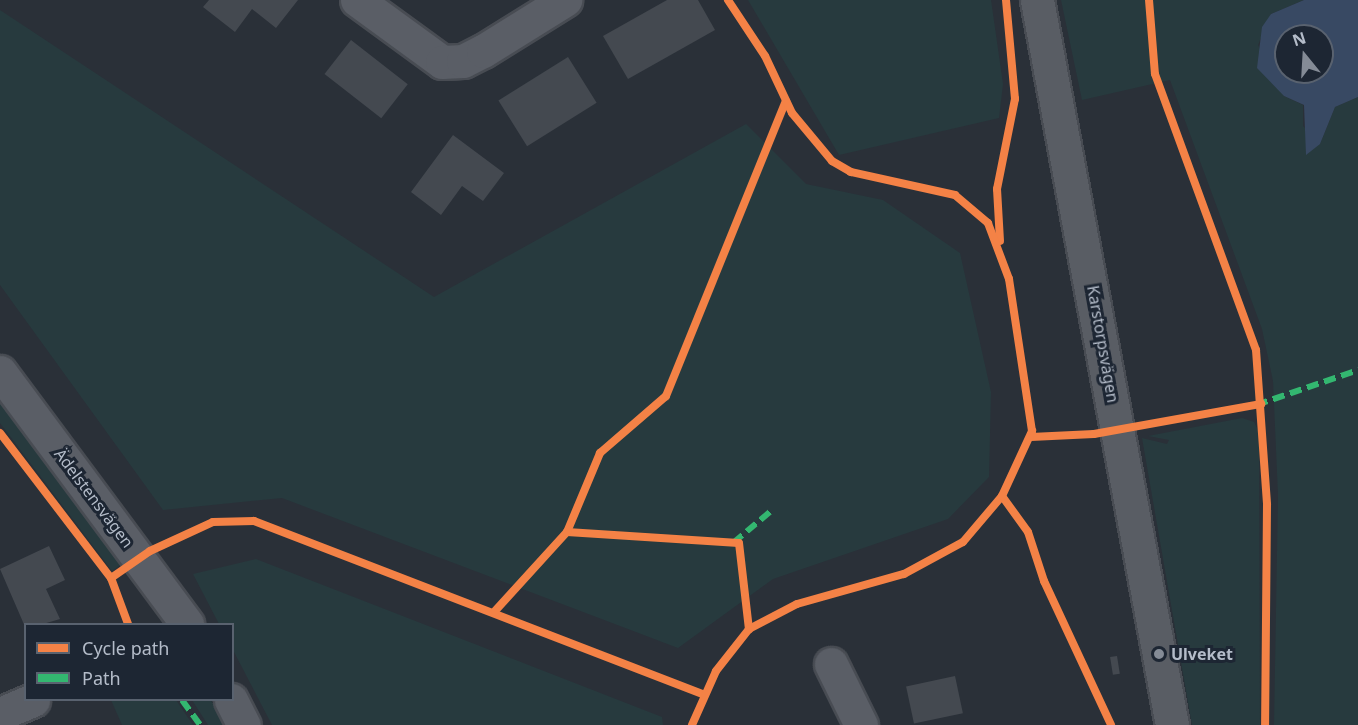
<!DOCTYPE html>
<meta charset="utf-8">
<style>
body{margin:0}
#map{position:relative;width:1358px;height:725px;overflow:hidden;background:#2a3038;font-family:"Noto Sans",sans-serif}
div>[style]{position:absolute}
.green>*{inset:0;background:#273a3e}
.water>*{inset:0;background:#384963}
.building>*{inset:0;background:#444950;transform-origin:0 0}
.roads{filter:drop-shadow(2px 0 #484c53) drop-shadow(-2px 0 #484c53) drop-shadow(0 2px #484c53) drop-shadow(0 -2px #484c53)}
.minor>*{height:33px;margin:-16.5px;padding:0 16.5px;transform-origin:16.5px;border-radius:16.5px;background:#5a5e66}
.secondary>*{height:33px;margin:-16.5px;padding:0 16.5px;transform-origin:16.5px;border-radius:16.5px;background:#595d64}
.quiet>*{height:6px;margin-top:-3px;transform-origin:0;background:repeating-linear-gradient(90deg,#33b770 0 12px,transparent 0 18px)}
.cycleway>*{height:8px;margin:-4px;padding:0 4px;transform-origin:4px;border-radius:4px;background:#f48246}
.dots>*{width:16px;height:16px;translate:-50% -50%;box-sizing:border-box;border:3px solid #1d2633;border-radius:50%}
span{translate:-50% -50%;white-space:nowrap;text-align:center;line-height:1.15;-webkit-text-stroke:6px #1d2633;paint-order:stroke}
.street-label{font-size:16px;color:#b4bcc9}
.poi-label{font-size:16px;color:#b4bcc9;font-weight:700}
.left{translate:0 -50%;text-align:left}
.legend{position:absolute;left:24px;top:623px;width:210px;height:78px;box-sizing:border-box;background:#1d2633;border:2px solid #59626f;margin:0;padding:8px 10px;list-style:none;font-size:18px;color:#b4bcc9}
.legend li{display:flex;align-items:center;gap:12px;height:30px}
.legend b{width:30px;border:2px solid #59626f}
.north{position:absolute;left:1274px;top:24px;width:60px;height:60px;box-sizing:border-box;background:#1d2633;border:2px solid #59626f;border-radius:50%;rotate:342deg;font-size:16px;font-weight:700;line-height:24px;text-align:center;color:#b4bcc9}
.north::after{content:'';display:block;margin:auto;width:21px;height:27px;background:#848b96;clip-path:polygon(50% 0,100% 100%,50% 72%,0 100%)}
</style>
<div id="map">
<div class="green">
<i style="clip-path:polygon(748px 0,991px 0,1003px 84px,999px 118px,839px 155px)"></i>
<i style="clip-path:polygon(1061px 0,1304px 0,1271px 14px,1258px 45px,1284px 96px,1303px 105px,1303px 126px,1320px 144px,1335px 107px,1358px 97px,1358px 725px,1274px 725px,1278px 495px,1273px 381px,1262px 329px,1170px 80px,1082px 100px)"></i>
<i style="clip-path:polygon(0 10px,434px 297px,746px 124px,806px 184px,883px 200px,960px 253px,991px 392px,989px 477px,948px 519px,773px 579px,678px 648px,282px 498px,163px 510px,0 285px)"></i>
<i style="clip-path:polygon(0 399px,122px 564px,112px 571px,0 423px)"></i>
<i style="clip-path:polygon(1242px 418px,1254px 422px,1259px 432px,1260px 725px,1192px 725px,1142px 438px,1167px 444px,1169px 440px,1148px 436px)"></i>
<i style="clip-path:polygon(256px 559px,662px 717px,663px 725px,272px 725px,233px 650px,232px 624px,219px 624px,193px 574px)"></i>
<i style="clip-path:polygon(111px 700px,176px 700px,193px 725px,122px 725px)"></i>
<i style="clip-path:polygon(192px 700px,211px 700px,223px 725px,208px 725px)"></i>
</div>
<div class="water">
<i style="clip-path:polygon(evenodd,1304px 0,1358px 0,1358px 97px,1335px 107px,1320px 144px,1306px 155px,1304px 105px,1284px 96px,1257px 68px,1262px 27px,1271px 14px,1304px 0,1286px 36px,1322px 36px,1322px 72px,1286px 72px,1286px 36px)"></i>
</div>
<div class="building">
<i style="clip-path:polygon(209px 0,298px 0,276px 28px,252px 9px,235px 32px,203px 7px)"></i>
<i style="clip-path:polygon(667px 0,698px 0,715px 30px,628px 79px,603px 36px)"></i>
<i style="left:351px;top:40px;width:72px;height:43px;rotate:38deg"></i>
<i style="left:568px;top:57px;width:54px;height:82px;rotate:58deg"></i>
<i style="clip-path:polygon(453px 135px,504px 173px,483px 201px,462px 186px,441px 215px,411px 192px)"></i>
<i style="clip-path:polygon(49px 546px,65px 580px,46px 589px,60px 619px,26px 629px,0 569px)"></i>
<i style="left:1117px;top:656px;width:18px;height:7px;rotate:81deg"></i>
<i style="left:955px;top:676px;width:38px;height:50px;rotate:78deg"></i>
</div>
<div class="roads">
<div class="minor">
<i style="left:357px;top:0;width:105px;rotate:36.1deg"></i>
<i style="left:442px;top:62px;width:21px;rotate:-3deg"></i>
<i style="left:463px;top:61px;width:22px;rotate:-27deg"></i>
<i style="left:483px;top:51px;width:97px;rotate:-31.9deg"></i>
<i style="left:0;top:372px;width:314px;rotate:53.4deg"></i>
<i style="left:831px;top:664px;width:68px;rotate:63.8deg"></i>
<i style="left:231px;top:700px;width:28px;rotate:63deg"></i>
<i style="left:0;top:714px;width:36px;rotate:-23deg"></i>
</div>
<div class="secondary">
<i style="left:1037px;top:0;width:737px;rotate:79.45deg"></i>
</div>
</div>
<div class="quiet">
<i style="left:1256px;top:405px;width:108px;rotate:-18.9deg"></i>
<i style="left:733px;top:543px;width:50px;rotate:-40.1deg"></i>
<i style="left:182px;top:700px;width:31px;rotate:54deg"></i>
</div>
<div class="cycleway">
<i style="left:1149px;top:0;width:74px;rotate:85.4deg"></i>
<i style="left:1155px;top:74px;width:294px;rotate:69.9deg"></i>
<i style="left:1256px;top:350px;width:155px;rotate:85.9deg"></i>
<i style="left:1267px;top:505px;width:220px;rotate:90.5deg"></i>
<i style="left:1000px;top:241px;width:52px;rotate:-93.3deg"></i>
<i style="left:997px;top:189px;width:92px;rotate:-78.7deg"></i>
<i style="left:1015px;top:99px;width:99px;rotate:-95.2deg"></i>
<i style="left:0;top:433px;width:183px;rotate:52.6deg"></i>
<i style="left:111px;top:578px;width:49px;rotate:69.7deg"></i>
<i style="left:1031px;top:437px;width:63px;rotate:-2.7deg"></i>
<i style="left:1094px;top:434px;width:170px;rotate:-10.2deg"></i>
<i style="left:1002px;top:496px;width:44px;rotate:54.2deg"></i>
<i style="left:1028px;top:532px;width:52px;rotate:71.9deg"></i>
<i style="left:1044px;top:581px;width:159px;rotate:65deg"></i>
<i style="left:567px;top:532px;width:172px;rotate:3.7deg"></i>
<i style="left:739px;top:543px;width:87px;rotate:83.4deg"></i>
<i style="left:111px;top:578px;width:47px;rotate:-34.7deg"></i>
<i style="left:150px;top:551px;width:69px;rotate:-24.7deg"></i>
<i style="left:213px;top:522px;width:41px;rotate:-1.4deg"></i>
<i style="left:254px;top:521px;width:482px;rotate:21.1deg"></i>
<i style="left:495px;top:611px;width:107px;rotate:-47.7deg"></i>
<i style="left:567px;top:532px;width:86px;rotate:-67.3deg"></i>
<i style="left:600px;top:453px;width:87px;rotate:-40.8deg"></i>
<i style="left:666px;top:396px;width:318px;rotate:-67.9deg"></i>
<i style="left:692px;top:725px;width:59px;rotate:-66deg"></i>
<i style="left:716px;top:671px;width:53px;rotate:-51.8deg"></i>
<i style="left:749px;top:629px;width:54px;rotate:-27.5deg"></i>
<i style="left:797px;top:604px;width:111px;rotate:-15.7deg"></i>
<i style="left:904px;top:574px;width:67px;rotate:-28.5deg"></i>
<i style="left:963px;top:542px;width:60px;rotate:-49.7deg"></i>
<i style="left:1002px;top:496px;width:72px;rotate:-65.2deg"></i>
<i style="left:1032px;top:431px;width:154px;rotate:-98.6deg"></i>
<i style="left:1009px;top:279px;width:60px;rotate:-110.6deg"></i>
<i style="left:988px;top:223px;width:43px;rotate:-139.7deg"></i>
<i style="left:955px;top:195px;width:107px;rotate:-167.5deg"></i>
<i style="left:851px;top:172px;width:22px;rotate:-150deg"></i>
<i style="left:832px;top:161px;width:62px;rotate:-129.8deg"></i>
<i style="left:792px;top:113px;width:63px;rotate:-115.3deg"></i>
<i style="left:765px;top:56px;width:67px;rotate:-123.5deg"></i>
</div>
<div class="dots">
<i style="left:1159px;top:654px;background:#848b96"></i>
</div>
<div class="street-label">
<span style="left:1103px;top:344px;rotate:80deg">Karstorpsvägen</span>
<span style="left:94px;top:498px;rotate:53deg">Ädelstensvägen</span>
</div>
<div class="poi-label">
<span class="left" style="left:1171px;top:654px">Ulveket</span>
</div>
<ul class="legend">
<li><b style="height:8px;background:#f48246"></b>Cycle path</li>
<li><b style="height:8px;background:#33b770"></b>Path</li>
</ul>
<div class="north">N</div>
</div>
